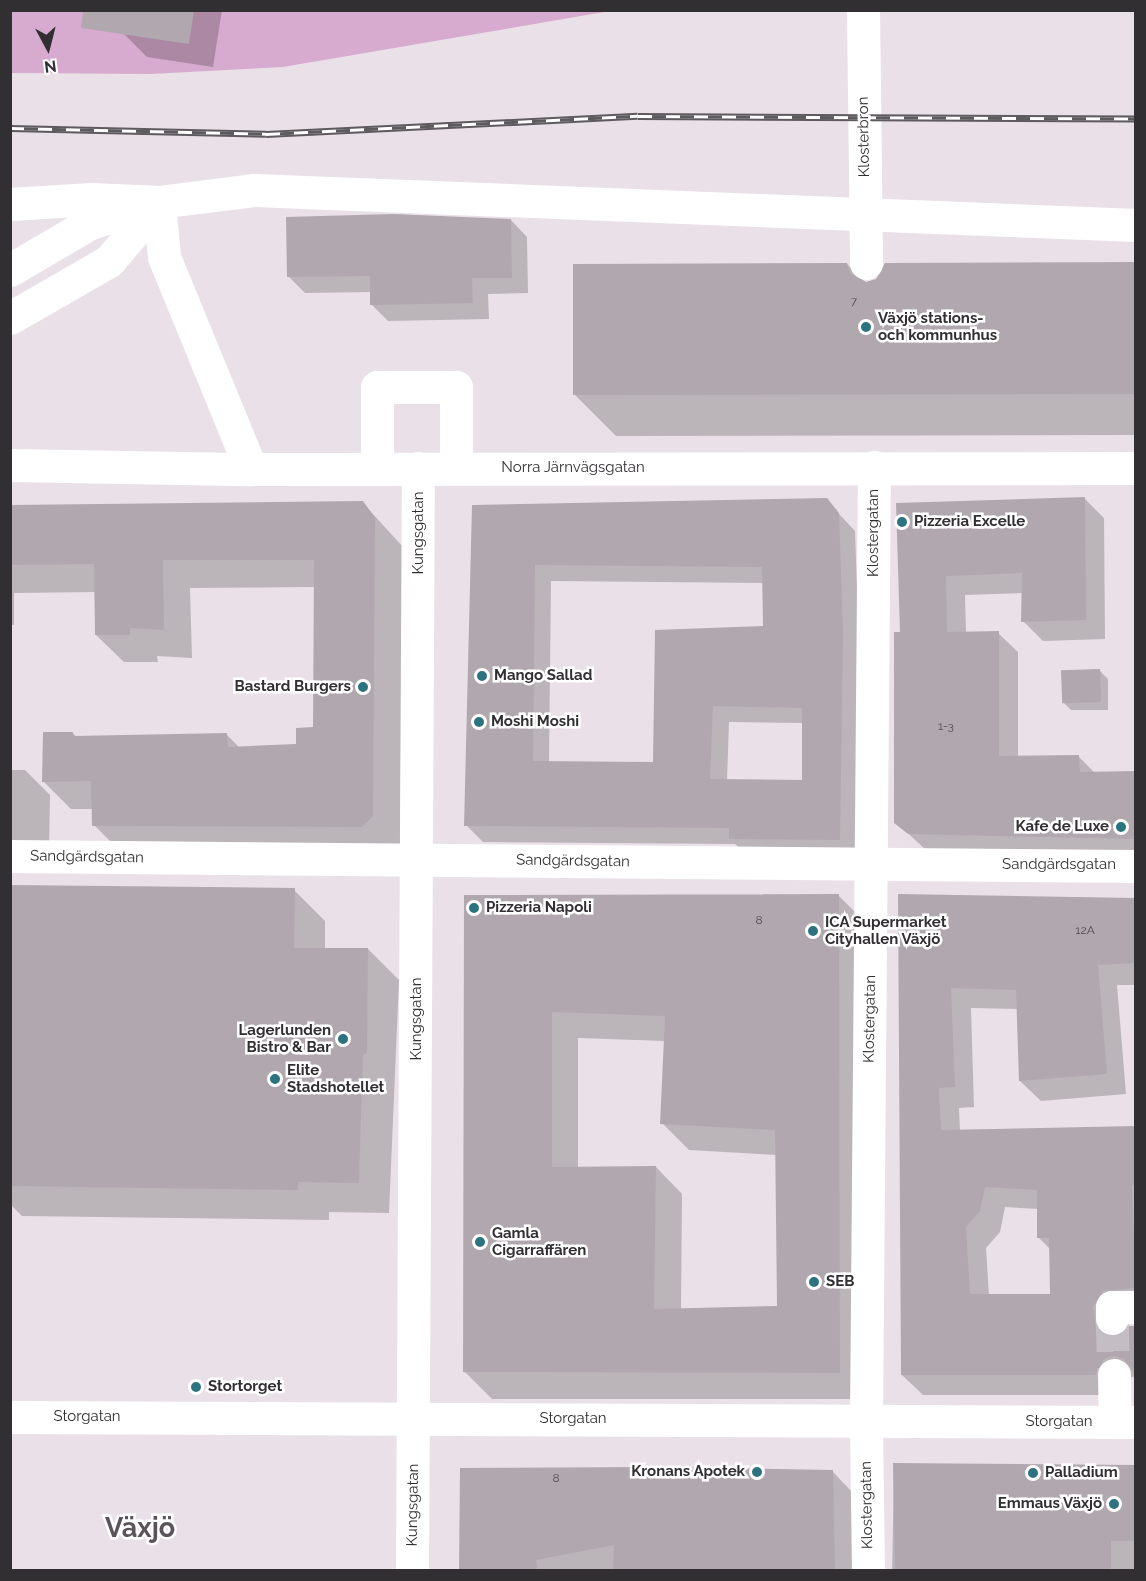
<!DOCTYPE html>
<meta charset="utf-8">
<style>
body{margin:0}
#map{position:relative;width:1146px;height:1581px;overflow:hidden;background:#eae1e8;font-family:Raleway,sans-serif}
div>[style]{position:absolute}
.green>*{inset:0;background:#d7abcf}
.shadow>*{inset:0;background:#0003;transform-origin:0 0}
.building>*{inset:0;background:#b1a8af;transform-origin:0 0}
.minor-tunnel>*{height:33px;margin-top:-16.5px;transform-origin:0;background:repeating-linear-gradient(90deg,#c5bdc4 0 33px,transparent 0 49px)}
.minor>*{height:33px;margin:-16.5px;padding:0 16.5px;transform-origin:16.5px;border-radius:16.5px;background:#fff}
.rail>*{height:7px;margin-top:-3.5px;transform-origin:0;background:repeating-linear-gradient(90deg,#fff 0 14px,#5e5a5e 0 28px);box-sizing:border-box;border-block:2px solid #5e5a5e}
.dots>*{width:16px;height:16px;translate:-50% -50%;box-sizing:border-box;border:3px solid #fff;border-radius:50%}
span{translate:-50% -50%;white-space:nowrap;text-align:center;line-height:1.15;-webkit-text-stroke:5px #fff;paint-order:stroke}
.number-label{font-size:12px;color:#524d51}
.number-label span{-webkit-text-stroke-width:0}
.street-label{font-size:15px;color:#322f32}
.poi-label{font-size:15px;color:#322f32;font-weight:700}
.left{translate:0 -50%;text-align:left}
.right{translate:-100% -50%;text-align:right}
.town-label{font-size:27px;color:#5b5359;font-weight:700}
.frame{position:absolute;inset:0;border:12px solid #322f32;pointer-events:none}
.north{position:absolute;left:18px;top:18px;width:60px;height:60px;-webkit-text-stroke:4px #fff;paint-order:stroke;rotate:173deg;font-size:16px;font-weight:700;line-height:24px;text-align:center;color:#322f32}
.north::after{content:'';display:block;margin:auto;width:21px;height:27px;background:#322f32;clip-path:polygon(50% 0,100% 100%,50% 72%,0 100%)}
</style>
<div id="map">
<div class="green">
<i style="clip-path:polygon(11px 11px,610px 11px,283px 67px,150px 74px,11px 73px)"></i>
</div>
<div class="shadow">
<i style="clip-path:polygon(127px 10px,222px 10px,213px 67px,147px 57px,123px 33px)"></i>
<i style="clip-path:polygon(511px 220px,527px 237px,528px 293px,488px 294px,489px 319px,388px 321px,372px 305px,372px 292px,305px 293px,288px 276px)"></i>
<i style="clip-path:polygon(1136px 263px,1136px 435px,616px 436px,574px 394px,847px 264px,866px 283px)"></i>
<i style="clip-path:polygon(1085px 499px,1104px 518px,1105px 639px,1043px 641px,1023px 621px,1023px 593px,965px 595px,966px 633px,998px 633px,1018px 652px,1018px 757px,1078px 756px,1095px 773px,1136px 772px,1136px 858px,929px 853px,896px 822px,901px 634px,897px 505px)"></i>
<i style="clip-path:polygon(evenodd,826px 500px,855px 531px,859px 650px,855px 856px,747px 855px,735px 844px,483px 842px,466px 825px,473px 506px,826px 500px,551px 581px,764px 583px,765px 628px,655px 763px,549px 762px,551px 581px,826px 500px,729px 722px,804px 723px,804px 782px,727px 781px,729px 722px)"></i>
<i style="clip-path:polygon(362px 502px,403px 547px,400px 845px,122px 853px,94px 825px,93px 809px,71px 809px,43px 781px,73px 733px,77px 738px,227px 735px,240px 748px,297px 746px,314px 728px,315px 587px,190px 588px,192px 658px,157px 656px,158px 662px,124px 662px,96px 635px,96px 592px,14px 593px,14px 625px,10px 625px,10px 506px)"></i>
<i style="clip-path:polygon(1100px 671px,1108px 679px,1108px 710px,1071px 710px,1063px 702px)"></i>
<i style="clip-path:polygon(10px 770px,25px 770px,50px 795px,49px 851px,10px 851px)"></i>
<i style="clip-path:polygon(10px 887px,294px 890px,325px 921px,325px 949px,368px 949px,399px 980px,389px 1213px,329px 1212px,329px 1220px,22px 1216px,10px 1204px)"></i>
<i style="clip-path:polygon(evenodd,838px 895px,865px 922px,866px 1399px,492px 1399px,465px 1372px,465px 897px,838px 895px,578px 1038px,665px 1041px,662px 1123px,689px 1150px,777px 1155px,778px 1308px,681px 1310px,682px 1194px,656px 1167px,578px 1168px,578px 1038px)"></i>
<i style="clip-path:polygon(evenodd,900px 895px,1136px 900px,1136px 985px,1117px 985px,1126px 1094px,1041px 1101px,1020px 1081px,1018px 1009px,971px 1008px,974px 1107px,959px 1108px,960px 1131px,1136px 1128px,1136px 1308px,1116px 1318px,1113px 1338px,1136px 1326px,1136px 1376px,1124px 1379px,1116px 1395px,923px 1395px,902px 1375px,900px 895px,1005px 1207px,1039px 1209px,1038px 1237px,1051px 1250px,1051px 1295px,989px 1296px,986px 1248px,1000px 1232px,1005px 1207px)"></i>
<i style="left:894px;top:1464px;width:242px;height:106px;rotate:1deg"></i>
<i style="clip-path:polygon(462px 1470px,832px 1471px,854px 1494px,856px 1570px,460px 1570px)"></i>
</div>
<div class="building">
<i style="clip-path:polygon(83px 10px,194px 10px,189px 44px,81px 28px)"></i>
<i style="clip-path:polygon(393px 214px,511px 219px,512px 278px,472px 278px,473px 303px,370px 305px,370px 276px,287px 277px,286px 217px)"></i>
<i style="clip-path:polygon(1136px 262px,1136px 394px,573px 395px,573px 264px,847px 263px,850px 273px,866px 282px,876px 279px,885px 263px)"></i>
<i style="clip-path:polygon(1085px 497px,1086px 620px,1021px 622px,1022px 573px,946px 576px,947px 632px,999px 631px,999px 756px,1079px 755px,1080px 772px,1136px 771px,1136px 839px,908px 834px,894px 823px,894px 632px,900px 632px,896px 503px)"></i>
<i style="clip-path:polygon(evenodd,827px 498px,839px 513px,843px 633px,840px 840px,729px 839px,729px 828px,464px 826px,472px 505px,827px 498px,535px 565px,762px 567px,763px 626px,655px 630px,653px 762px,533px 761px,535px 565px,827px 498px,713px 706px,802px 708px,802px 780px,710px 779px,713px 706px)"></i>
<i style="clip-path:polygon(363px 501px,375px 518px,373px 816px,362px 827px,92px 826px,91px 781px,42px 782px,43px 732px,73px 732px,73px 736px,227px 733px,228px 747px,296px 744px,296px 728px,313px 727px,314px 560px,163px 560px,164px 630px,130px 628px,130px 635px,95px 635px,94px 564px,10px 565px,10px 505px)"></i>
<i style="left:1100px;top:669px;width:33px;height:39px;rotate:88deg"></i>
<i style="clip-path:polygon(10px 885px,295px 888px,294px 948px,368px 948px,367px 1054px,363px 1054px,359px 1183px,298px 1182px,298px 1190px,10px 1186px)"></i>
<i style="clip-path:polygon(evenodd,839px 894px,840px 1373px,463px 1372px,464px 895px,839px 894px,552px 1012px,665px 1016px,660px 1124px,775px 1130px,777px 1306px,654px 1309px,656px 1166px,552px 1167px,552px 1012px)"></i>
<i style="clip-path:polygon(evenodd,898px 894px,1136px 898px,1136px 963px,1098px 965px,1107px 1074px,1019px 1081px,1016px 990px,951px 988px,955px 1087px,939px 1088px,941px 1130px,1136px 1126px,1136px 1185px,1132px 1185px,1136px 1288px,1103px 1291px,1093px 1307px,1096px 1327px,1103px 1334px,1121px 1334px,1129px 1326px,1136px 1326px,1136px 1375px,1124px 1359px,1114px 1356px,1104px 1359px,1095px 1375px,901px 1375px,898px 894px,985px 1187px,1037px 1190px,1037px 1238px,1049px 1238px,1050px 1294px,970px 1294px,966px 1227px,980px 1211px,985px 1187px)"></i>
<i style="clip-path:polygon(893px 1463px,1136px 1465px,1136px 1541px,1111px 1541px,1111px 1570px,895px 1570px)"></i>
<i style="clip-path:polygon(651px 1467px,833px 1470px,835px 1570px,613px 1570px,614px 1545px,536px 1560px,537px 1570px,459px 1570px,460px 1468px)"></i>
</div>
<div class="minor-tunnel">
<i style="left:1112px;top:1318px;width:57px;rotate:88deg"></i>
</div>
<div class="minor">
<i style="left:863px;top:10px;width:253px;rotate:89.3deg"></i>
<i style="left:159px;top:202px;width:55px;rotate:84.8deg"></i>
<i style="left:164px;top:257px;width:229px;rotate:67.7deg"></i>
<i style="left:10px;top:204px;width:82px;rotate:-3.5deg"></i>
<i style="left:92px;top:199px;width:67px;rotate:2.6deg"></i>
<i style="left:159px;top:202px;width:96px;rotate:-7.2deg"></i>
<i style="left:254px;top:190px;width:883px;rotate:2.27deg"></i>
<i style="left:10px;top:270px;width:93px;rotate:-30.4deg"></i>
<i style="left:90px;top:223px;width:49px;rotate:-16.6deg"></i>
<i style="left:10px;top:318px;width:114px;rotate:-29.9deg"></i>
<i style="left:109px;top:261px;width:77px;rotate:-49.7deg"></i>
<i style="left:10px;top:465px;width:241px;rotate:1deg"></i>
<i style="left:251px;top:469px;width:885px;rotate:-0.06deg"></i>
<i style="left:377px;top:468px;width:81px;rotate:-90deg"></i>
<i style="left:377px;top:387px;width:79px"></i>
<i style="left:456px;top:387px;width:81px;rotate:90deg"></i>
<i style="left:10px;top:856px;width:1126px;rotate:0.51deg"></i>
<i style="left:1112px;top:1318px;width:11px;rotate:-90deg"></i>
<i style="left:1112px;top:1307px;width:24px"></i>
<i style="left:1114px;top:1375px;width:47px;rotate:88.8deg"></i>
<i style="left:10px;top:1417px;width:1126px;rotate:0.25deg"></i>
<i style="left:412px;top:1570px;width:1102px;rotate:-89.69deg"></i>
<i style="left:868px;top:1570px;width:149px;rotate:-90.8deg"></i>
<i style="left:866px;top:1421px;width:954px;rotate:-89.52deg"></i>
</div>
<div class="rail">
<i style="left:10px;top:128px;width:256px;rotate:1.3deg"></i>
<i style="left:266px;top:134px;width:372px;rotate:-2.8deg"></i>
<i style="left:638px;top:116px;width:498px;rotate:0.3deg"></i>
</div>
<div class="dots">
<i style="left:866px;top:327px;background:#2c7380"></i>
<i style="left:902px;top:522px;background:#2c7380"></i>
<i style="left:482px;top:676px;background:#2c7380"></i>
<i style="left:363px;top:687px;background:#2c7380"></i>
<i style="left:479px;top:722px;background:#2c7380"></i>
<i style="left:1121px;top:827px;background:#2c7380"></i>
<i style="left:474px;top:908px;background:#2c7380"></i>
<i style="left:813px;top:931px;background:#2c7380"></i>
<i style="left:343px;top:1039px;background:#2c7380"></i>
<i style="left:275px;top:1079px;background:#2c7380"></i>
<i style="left:480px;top:1242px;background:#2c7380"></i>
<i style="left:814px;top:1282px;background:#2c7380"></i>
<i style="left:196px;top:1387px;background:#2c7380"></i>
<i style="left:757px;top:1472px;background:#2c7380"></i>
<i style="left:1033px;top:1473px;background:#2c7380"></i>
<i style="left:1114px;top:1504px;background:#2c7380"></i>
</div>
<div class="number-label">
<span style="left:854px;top:302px">7</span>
<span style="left:946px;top:727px">1-3</span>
<span style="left:759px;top:921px">8</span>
<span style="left:1085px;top:931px">12A</span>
<span style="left:556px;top:1479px">8</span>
</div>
<div class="street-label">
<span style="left:864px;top:137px;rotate:-91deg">Klosterbron</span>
<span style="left:573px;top:468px">Norra Järnvägsgatan</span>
<span style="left:419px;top:533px;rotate:-90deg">Kungsgatan</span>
<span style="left:874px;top:533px;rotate:-90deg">Klostergatan</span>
<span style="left:87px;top:857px;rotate:1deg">Sandgärdsgatan</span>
<span style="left:573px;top:861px;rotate:1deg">Sandgärdsgatan</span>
<span style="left:1059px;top:865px">Sandgärdsgatan</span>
<span style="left:417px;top:1019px;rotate:-90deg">Kungsgatan</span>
<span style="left:870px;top:1019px;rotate:-89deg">Klostergatan</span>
<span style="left:87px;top:1417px">Storgatan</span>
<span style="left:573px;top:1419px">Storgatan</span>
<span style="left:1059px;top:1422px">Storgatan</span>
<span style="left:413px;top:1505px;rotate:-89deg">Kungsgatan</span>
<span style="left:867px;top:1505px;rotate:-91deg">Klostergatan</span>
</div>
<div class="poi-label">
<span class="left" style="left:878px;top:327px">Växjö stations-<br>och kommunhus</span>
<span class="left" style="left:914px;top:522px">Pizzeria Excelle</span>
<span class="left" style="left:494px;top:676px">Mango Sallad</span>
<span class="right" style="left:351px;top:687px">Bastard Burgers</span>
<span class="left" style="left:491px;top:722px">Moshi Moshi</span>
<span class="right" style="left:1109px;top:827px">Kafe de Luxe</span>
<span class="left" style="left:486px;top:908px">Pizzeria Napoli</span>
<span class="left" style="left:825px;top:931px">ICA Supermarket<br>Cityhallen Växjö</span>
<span class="right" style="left:331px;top:1039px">Lagerlunden<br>Bistro &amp; Bar</span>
<span class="left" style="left:287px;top:1079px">Elite<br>Stadshotellet</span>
<span class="left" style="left:492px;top:1242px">Gamla<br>Cigarraffären</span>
<span class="left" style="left:826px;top:1282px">SEB</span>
<span class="left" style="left:208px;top:1387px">Stortorget</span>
<span class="right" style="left:745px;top:1472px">Kronans Apotek</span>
<span class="left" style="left:1045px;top:1473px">Palladium</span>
<span class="right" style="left:1102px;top:1504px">Emmaus Växjö</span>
</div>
<div class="town-label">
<span style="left:140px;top:1528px">Växjö</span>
</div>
<div class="frame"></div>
<div class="north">N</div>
</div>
